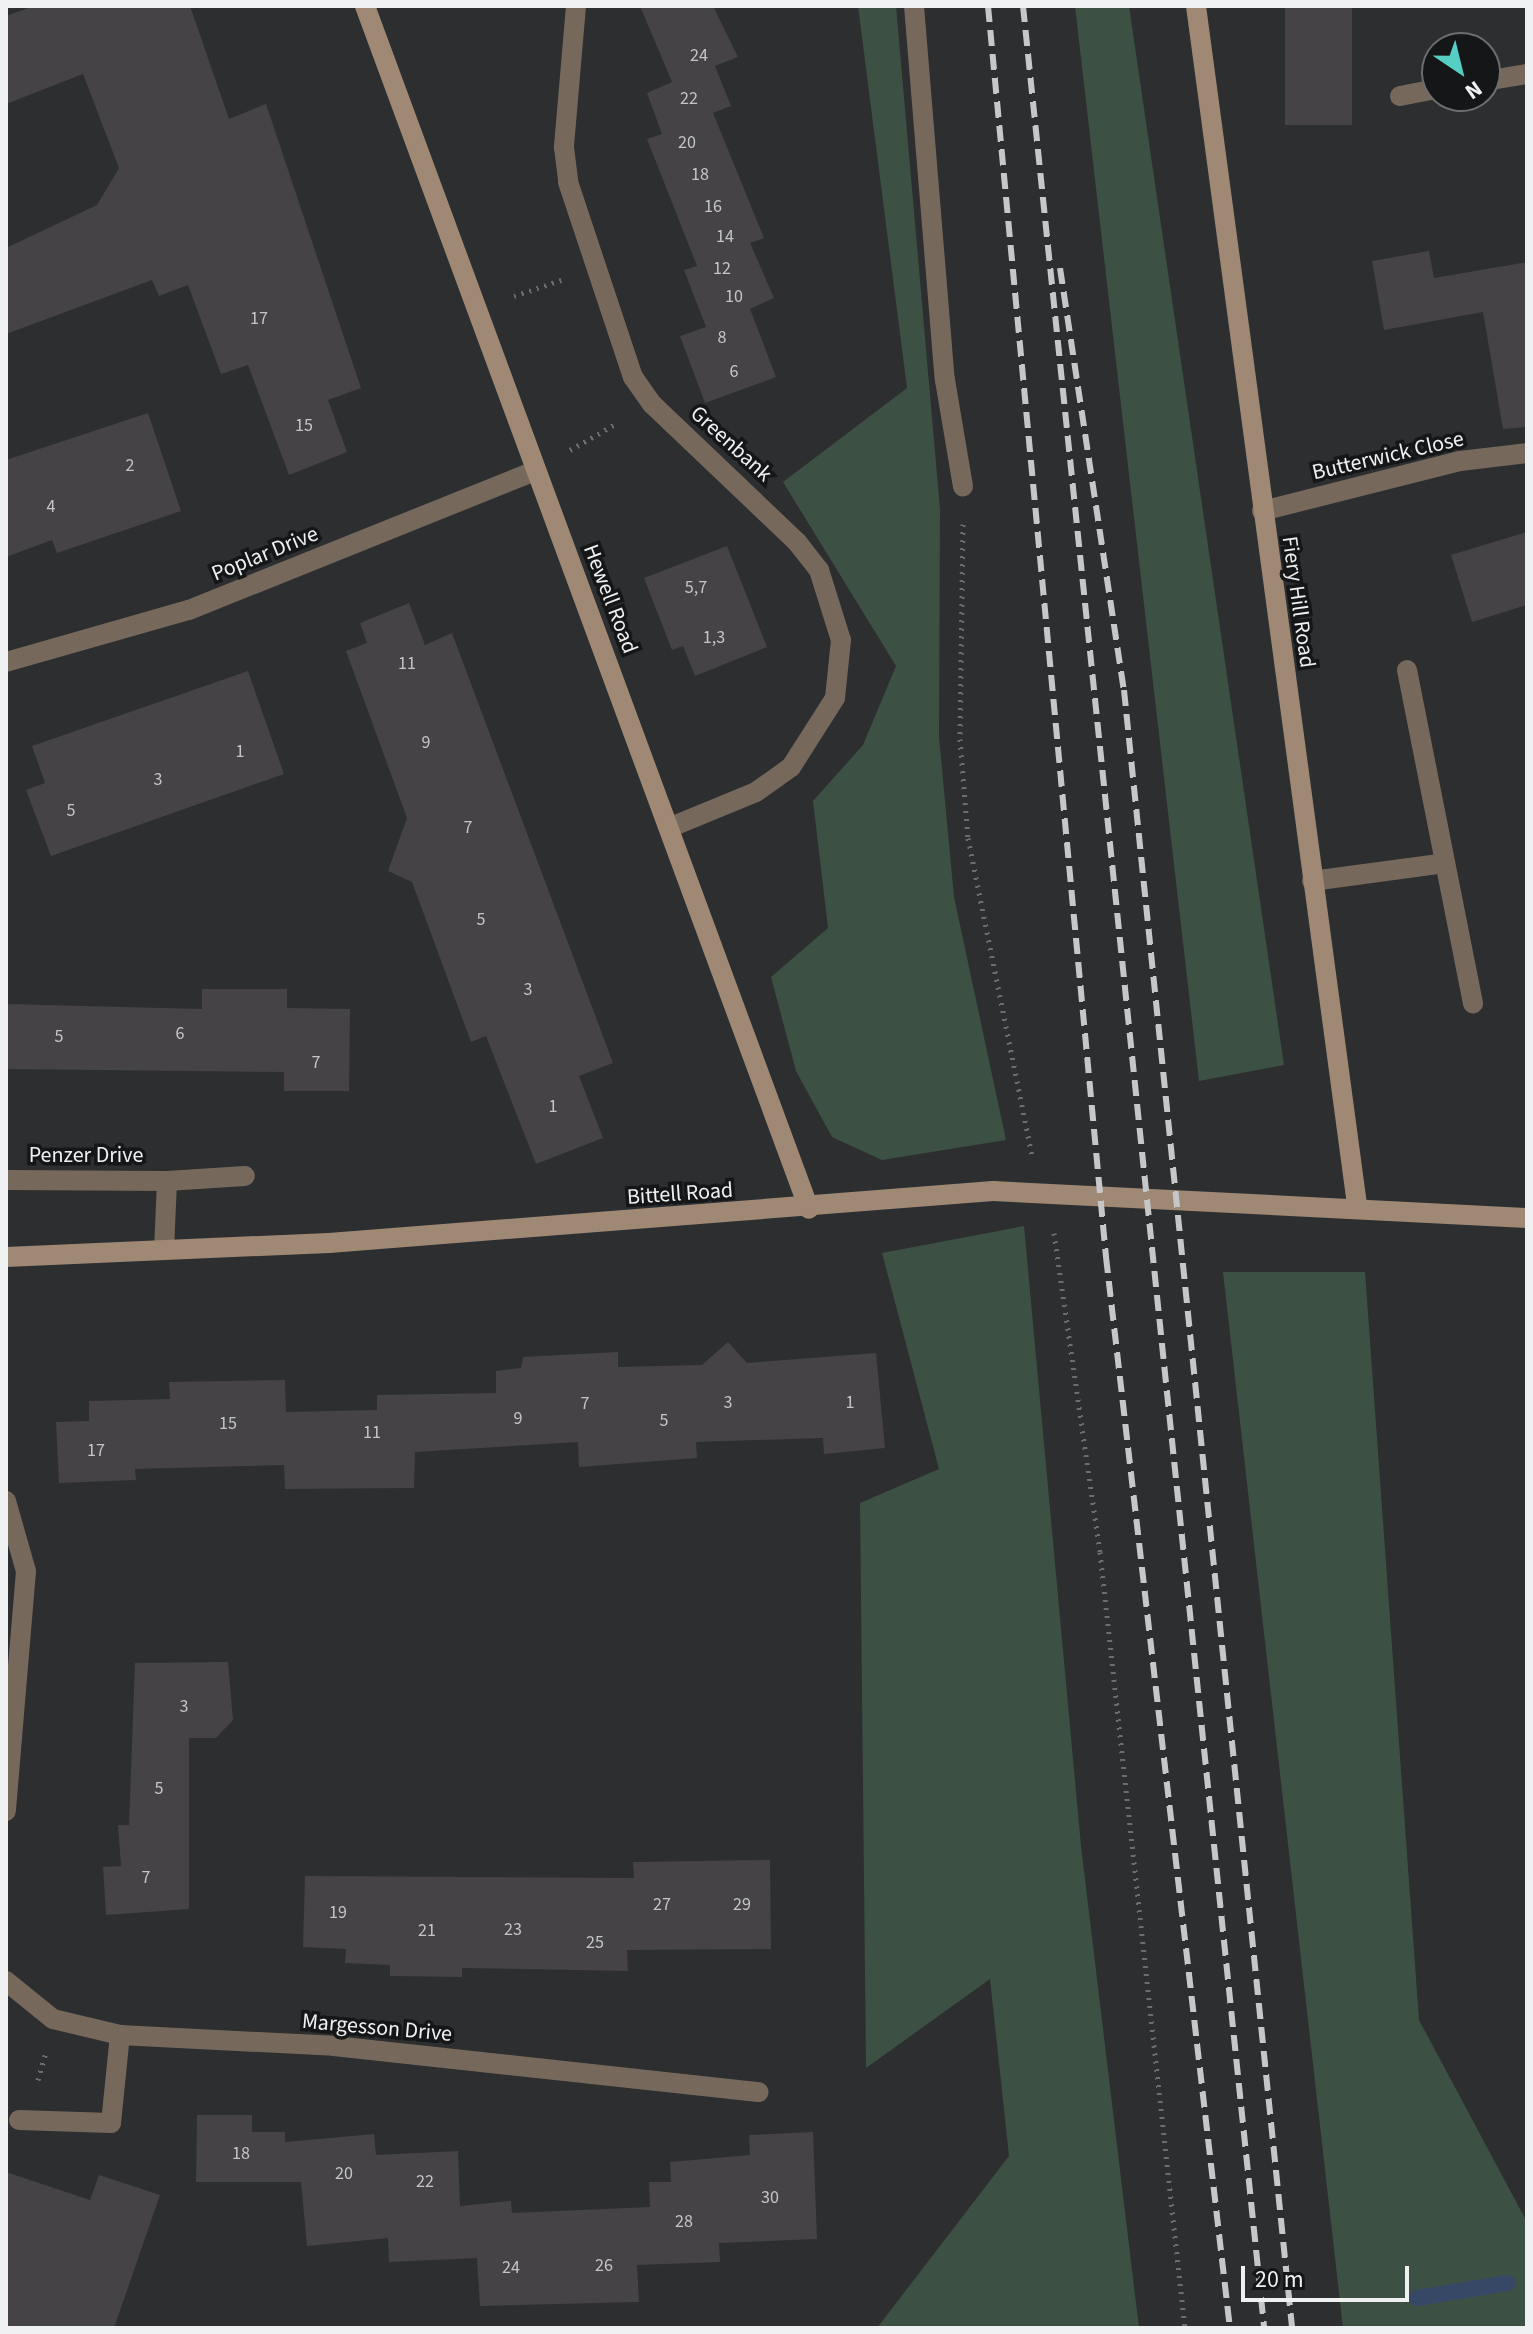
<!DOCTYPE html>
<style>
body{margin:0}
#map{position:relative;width:1533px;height:2334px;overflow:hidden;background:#2c2e30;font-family:"Source Sans 3",sans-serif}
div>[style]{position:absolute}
.green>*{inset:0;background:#3c5143}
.stream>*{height:16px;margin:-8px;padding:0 8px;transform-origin:8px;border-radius:8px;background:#374867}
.building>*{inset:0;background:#454346;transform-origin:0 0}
.path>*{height:5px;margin-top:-2.5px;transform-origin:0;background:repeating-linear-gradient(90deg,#6b6d6f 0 2px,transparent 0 8px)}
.lane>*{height:20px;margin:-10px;padding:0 10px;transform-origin:10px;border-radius:10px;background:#76695c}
.street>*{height:20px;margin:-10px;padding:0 10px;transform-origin:10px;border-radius:10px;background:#76695c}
.secondary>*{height:20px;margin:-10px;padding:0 10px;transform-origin:10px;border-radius:10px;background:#9f8975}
.rail>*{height:6px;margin-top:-3px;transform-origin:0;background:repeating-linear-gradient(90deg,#c5c7c8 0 16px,transparent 0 24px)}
span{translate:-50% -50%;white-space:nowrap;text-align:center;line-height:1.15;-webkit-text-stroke:7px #151617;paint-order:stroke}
.number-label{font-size:18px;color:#c4c5c6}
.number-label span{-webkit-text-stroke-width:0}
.street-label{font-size:22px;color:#eef0f1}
.frame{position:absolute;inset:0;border:8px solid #eef0f1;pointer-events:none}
.north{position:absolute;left:1421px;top:32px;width:80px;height:80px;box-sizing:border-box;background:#151617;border:2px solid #6c6d6e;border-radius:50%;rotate:145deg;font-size:22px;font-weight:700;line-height:32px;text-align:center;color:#eef0f1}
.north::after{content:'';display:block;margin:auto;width:28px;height:36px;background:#56cec3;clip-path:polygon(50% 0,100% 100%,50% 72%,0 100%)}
.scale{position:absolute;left:1241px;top:2266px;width:168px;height:36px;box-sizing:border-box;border:4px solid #eef0f1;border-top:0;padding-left:10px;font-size:24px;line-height:28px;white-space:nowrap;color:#eef0f1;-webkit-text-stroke:6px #151617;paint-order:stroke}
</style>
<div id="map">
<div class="green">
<i style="clip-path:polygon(858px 6px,896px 6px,940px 509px,939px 737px,954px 897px,1006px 1140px,882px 1160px,832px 1137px,796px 1071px,771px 977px,828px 928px,813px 801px,863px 745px,896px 666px,783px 482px,907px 388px)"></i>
<i style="clip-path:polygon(1075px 6px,1129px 6px,1284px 1065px,1199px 1081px)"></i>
<i style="clip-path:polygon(1024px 1226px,1081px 1846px,1139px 2328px,877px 2328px,1009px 2156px,990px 1979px,866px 2068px,860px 1503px,939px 1469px,882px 1253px)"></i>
<i style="clip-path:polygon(1223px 1272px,1365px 1272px,1419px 2020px,1527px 2222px,1527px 2328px,1343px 2328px)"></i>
</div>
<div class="stream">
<i style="left:1417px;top:2298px;width:92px;rotate:-9.4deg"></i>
</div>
<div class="building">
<i style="clip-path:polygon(34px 6px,190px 6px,229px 119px,266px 104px,361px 388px,328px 400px,347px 452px,289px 475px,248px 365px,221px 374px,188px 285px,159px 296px,152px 280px,6px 334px,6px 248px,97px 205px,119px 168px,83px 74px,6px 104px,6px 16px)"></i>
<i style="clip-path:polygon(640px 6px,713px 6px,738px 57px,715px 66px,731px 106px,713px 113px,764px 238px,750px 243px,774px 298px,750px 309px,776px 377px,705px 403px,680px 336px,706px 327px,684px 270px,697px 266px,647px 139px,662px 134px,647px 93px,672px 82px)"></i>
<i style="left:1285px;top:6px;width:67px;height:119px"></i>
<i style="clip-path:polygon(1429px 251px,1434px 278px,1527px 262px,1527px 427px,1503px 429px,1483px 312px,1384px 330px,1372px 261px)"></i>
<i style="clip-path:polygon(148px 413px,181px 511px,57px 553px,52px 540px,6px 557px,6px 460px)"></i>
<i style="clip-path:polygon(1527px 532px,1527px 605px,1472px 622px,1451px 555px)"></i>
<i style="clip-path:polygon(727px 546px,767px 647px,695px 676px,683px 646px,672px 650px,644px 578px)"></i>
<i style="clip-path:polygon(409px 603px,425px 645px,452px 633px,613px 1063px,579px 1076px,603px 1138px,536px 1164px,486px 1036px,471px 1042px,412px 882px,388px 871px,407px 818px,346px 651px,367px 643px,360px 623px)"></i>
<i style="clip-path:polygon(248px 671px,284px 774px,51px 856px,26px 790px,45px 783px,32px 746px)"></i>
<i style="clip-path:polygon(202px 989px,287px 989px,287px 1008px,350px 1009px,349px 1091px,284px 1091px,284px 1072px,6px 1069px,6px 1004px,202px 1009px)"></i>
<i style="clip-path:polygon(728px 1342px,747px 1363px,876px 1353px,885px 1448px,824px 1454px,823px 1438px,696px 1442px,697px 1458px,579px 1467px,578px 1442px,415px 1452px,414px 1488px,285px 1489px,284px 1465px,135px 1469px,136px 1480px,59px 1483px,56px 1422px,89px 1421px,89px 1401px,170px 1399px,169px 1382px,285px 1380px,286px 1412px,377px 1410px,377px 1395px,496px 1393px,496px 1371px,521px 1368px,523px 1357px,618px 1352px,618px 1367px,702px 1365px)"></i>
<i style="clip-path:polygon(228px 1662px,233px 1720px,216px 1738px,189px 1738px,189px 1909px,106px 1915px,103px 1867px,121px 1866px,118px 1825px,129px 1825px,135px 1663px)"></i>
<i style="clip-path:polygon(770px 1860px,771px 1949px,627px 1950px,628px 1971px,462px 1968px,462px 1977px,390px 1976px,390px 1965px,345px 1963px,346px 1949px,303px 1947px,305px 1876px,634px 1878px,633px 1862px)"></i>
<i style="clip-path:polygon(197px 2115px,252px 2115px,252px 2132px,285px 2132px,285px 2142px,374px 2134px,376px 2155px,458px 2151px,460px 2206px,511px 2201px,512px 2213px,650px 2207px,649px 2182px,671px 2182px,670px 2162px,750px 2155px,749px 2135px,813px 2132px,817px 2239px,719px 2243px,720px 2262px,637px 2265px,639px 2302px,480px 2306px,477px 2258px,389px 2262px,388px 2238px,307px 2246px,301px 2182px,196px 2182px)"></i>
<i style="clip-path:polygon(6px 2172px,90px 2200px,99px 2175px,160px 2195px,114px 2328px,6px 2328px)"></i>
</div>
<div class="path">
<i style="left:514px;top:296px;width:50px;rotate:-18.8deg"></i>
<i style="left:570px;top:450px;width:54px;rotate:-29.9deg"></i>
<i style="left:963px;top:524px;width:215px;rotate:90.8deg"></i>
<i style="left:960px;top:739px;width:99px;rotate:85.4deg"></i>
<i style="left:968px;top:838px;width:322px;rotate:78.6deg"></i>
<i style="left:1054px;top:1233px;width:322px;rotate:81.8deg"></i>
<i style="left:1100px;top:1552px;width:781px;rotate:83.75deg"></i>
<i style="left:38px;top:2080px;width:26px;rotate:-74deg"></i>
</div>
<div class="lane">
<i style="left:914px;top:6px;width:375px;rotate:85.3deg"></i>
<i style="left:945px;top:380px;width:108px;rotate:80.4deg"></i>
<i style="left:1485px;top:81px;width:43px;rotate:-9.5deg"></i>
<i style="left:1400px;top:96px;width:38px;rotate:-11deg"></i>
<i style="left:1407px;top:670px;width:340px;rotate:78.8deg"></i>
<i style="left:1312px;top:881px;width:134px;rotate:-7.7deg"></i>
<i style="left:19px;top:2120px;width:92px;rotate:1.9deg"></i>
<i style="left:111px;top:2123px;width:88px;rotate:-84.2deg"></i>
</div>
<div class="street">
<i style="left:576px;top:6px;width:142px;rotate:94.9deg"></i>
<i style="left:564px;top:147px;width:35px;rotate:83deg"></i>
<i style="left:568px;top:182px;width:206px;rotate:71.6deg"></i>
<i style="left:633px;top:377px;width:33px;rotate:55deg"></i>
<i style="left:652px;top:404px;width:200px;rotate:43.6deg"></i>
<i style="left:797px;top:542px;width:36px;rotate:52deg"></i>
<i style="left:819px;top:570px;width:73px;rotate:72.6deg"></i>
<i style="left:841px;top:640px;width:58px;rotate:95.9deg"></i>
<i style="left:835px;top:698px;width:82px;rotate:122.5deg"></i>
<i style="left:791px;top:767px;width:43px;rotate:144.5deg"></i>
<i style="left:756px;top:792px;width:92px;rotate:157.6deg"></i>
<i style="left:1262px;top:511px;width:204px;rotate:-14.2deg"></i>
<i style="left:1460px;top:461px;width:67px;rotate:-6.8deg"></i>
<i style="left:6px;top:662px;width:190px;rotate:-15.9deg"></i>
<i style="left:189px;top:610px;width:373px;rotate:-21.9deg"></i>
<i style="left:6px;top:1180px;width:161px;rotate:0.4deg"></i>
<i style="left:164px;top:1250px;width:69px;rotate:-87.5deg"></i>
<i style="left:167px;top:1181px;width:78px;rotate:-3.7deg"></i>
<i style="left:6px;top:1501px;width:73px;rotate:74.1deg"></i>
<i style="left:26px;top:1571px;width:241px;rotate:94.8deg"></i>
<i style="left:6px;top:1981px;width:60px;rotate:39deg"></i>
<i style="left:53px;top:2019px;width:69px;rotate:13.4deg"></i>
<i style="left:120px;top:2035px;width:214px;rotate:2.9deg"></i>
<i style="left:334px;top:2046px;width:427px;rotate:6.2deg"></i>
</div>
<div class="secondary">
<i style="left:365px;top:6px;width:1282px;rotate:69.74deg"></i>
<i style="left:1196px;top:6px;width:1210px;rotate:82.35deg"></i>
<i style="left:6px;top:1257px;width:323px;rotate:-2.5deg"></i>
<i style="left:329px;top:1243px;width:666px;rotate:-4.48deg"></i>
<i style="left:993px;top:1191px;width:535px;rotate:2.89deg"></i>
</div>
<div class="rail">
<i style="left:988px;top:6px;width:1257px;rotate:84.61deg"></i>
<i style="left:1106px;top:1257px;width:1078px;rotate:83.4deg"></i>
<i style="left:1023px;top:6px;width:2334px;rotate:84.07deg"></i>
<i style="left:1060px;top:268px;width:427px;rotate:81.4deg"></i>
<i style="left:1124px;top:690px;width:1647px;rotate:84.14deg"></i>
</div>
<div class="number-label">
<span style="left:699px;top:56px">24</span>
<span style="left:689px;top:99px">22</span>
<span style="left:687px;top:143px">20</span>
<span style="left:700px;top:175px">18</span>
<span style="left:713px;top:207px">16</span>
<span style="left:725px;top:237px">14</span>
<span style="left:722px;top:269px">12</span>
<span style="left:734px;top:297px">10</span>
<span style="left:259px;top:319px">17</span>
<span style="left:722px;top:338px">8</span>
<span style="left:734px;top:372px">6</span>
<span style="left:304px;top:426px">15</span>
<span style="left:130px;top:466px">2</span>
<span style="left:51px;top:507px">4</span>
<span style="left:696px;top:588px">5,7</span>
<span style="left:714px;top:638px">1,3</span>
<span style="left:407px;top:664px">11</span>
<span style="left:426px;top:743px">9</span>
<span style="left:240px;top:752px">1</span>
<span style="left:158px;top:780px">3</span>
<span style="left:71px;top:811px">5</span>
<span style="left:468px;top:828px">7</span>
<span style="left:481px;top:920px">5</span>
<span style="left:528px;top:990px">3</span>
<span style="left:180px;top:1034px">6</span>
<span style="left:59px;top:1037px">5</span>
<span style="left:316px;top:1063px">7</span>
<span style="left:553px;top:1107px">1</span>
<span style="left:728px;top:1403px">3</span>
<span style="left:850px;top:1403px">1</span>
<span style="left:585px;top:1404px">7</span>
<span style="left:518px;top:1419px">9</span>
<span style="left:664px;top:1421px">5</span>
<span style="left:228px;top:1424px">15</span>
<span style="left:372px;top:1433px">11</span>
<span style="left:96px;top:1451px">17</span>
<span style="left:184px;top:1707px">3</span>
<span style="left:159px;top:1789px">5</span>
<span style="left:146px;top:1878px">7</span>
<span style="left:662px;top:1905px">27</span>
<span style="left:742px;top:1905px">29</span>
<span style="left:338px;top:1913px">19</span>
<span style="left:513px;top:1930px">23</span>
<span style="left:427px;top:1931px">21</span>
<span style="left:595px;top:1943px">25</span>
<span style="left:241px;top:2154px">18</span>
<span style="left:344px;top:2174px">20</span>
<span style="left:425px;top:2182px">22</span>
<span style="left:770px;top:2198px">30</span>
<span style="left:684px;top:2222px">28</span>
<span style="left:604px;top:2266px">26</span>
<span style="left:511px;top:2268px">24</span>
</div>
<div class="street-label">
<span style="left:731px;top:444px;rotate:42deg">Greenbank</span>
<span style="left:1388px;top:456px;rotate:-13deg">Butterwick Close</span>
<span style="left:265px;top:554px;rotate:-22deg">Poplar Drive</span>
<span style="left:610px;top:599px;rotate:69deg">Hewell Road</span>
<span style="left:1298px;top:602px;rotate:82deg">Fiery Hill Road</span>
<span style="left:86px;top:1156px">Penzer Drive</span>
<span style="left:680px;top:1194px;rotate:-4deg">Bittell Road</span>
<span style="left:377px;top:2028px;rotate:5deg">Margesson Drive</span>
</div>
<div class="frame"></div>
<div class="north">N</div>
<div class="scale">20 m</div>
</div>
